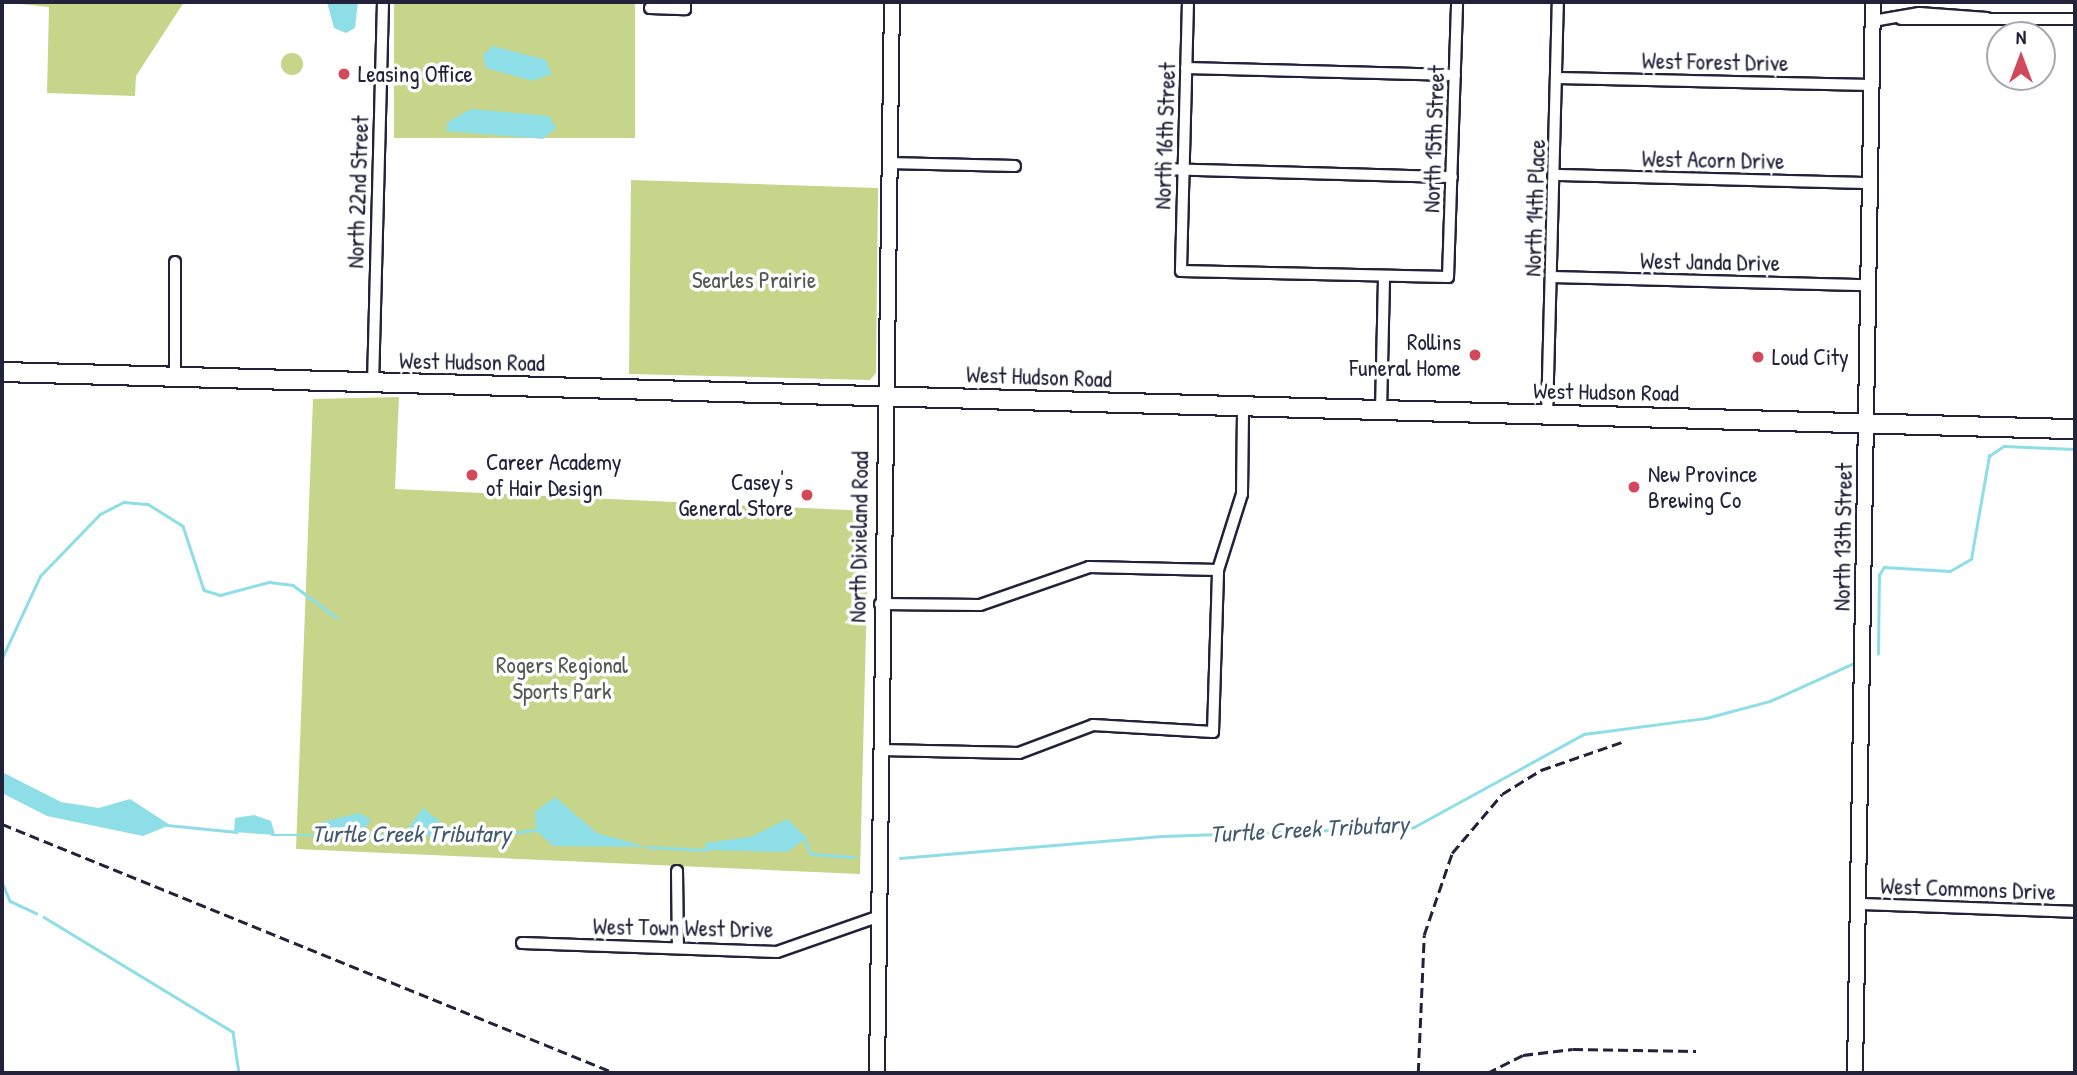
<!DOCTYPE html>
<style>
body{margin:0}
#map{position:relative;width:2077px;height:1075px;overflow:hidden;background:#fff;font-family:"Patrick Hand",sans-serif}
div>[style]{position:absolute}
.green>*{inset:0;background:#c6d589;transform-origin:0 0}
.round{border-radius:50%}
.water>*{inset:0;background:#8ddee6}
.stream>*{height:2.5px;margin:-1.25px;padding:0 1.25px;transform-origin:1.25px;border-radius:1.25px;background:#8ddee6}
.roads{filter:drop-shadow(2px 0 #22223b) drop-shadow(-2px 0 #22223b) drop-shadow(0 2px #22223b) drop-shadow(0 -2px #22223b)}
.street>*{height:10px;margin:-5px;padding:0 5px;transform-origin:5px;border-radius:5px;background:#fff}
.secondary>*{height:14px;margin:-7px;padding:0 7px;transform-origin:7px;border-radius:7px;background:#fff}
.highway>*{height:18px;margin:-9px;padding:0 9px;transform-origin:9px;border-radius:9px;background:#fff}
.rail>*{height:2.5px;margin-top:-1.25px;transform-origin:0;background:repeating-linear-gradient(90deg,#22223b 0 10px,transparent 0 15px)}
.dots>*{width:19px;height:19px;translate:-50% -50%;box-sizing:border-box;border:4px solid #fff;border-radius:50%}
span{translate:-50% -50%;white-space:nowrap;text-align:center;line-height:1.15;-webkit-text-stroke:7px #fff;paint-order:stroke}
.street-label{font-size:23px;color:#22223b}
.poi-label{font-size:23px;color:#22223b}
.left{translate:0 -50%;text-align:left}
.right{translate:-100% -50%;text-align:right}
.park-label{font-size:23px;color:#535852}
.water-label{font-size:24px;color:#425a6e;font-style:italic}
.frame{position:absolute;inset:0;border:4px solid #22223b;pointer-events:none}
.north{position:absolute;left:1986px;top:21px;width:70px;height:70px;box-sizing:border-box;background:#fff;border:2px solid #a7a7b1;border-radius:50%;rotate:0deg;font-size:19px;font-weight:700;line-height:28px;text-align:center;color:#22223b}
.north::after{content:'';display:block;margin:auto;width:24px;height:32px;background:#d1495b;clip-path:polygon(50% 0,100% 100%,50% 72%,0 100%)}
</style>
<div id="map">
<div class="green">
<i style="clip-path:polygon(2px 2px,184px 2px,136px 76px,135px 96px,47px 93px,49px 7px)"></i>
<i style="left:394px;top:2px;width:241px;height:136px"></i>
<i class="round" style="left:281px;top:53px;width:22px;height:22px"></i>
<i style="clip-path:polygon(631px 180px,878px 188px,876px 373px,870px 380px,629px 374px)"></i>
<i style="clip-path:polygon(399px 397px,395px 489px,869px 511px,860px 874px,296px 849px,313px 399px)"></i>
</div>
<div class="water">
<i style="clip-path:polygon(327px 2px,358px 2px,355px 28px,346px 33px,334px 28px)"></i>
<i style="clip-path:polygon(493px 46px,546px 60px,552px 74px,532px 81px,486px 68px,483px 55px)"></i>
<i style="clip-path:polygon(471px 109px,549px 116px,556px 128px,543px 139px,446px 131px,448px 122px)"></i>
<i style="clip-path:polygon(2px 772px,61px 802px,99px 808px,130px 799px,170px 825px,143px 836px,47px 816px,2px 793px)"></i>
<i style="clip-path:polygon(555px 797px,597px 833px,647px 847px,553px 846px,536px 830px,535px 812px)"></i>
<i style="clip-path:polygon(423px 808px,447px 827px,466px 839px,403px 835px)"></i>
<i style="clip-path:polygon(359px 813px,371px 819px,362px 833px,322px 833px,314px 824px)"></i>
<i style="clip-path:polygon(254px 815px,271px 821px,275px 835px,234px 832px,235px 818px)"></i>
<i style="clip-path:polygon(787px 819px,807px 838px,787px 852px,706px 850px,705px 843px,750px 837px)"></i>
</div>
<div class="stream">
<i style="left:1878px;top:654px;width:79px;rotate:-89.3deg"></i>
<i style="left:1879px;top:575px;width:9px;rotate:-58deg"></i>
<i style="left:1884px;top:567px;width:66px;rotate:3.5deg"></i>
<i style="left:1950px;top:571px;width:24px;rotate:-30deg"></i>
<i style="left:1971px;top:559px;width:105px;rotate:-80.1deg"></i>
<i style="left:1989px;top:456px;width:18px;rotate:-34deg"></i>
<i style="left:2004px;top:446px;width:71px;rotate:2.4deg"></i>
<i style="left:2px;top:658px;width:90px;rotate:-65.1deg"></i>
<i style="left:40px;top:576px;width:86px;rotate:-45.9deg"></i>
<i style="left:100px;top:514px;width:27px;rotate:-27deg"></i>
<i style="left:124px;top:502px;width:24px;rotate:5deg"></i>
<i style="left:148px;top:504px;width:41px;rotate:32.2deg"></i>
<i style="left:183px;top:526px;width:67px;rotate:71.8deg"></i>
<i style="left:204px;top:590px;width:17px;rotate:17deg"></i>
<i style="left:220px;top:595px;width:51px;rotate:-14.9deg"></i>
<i style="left:269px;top:582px;width:24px;rotate:7deg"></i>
<i style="left:293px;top:585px;width:54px;rotate:36.7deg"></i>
<i style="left:167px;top:825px;width:70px;rotate:5.7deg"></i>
<i style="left:272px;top:835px;width:133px"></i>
<i style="left:464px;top:838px;width:72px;rotate:-6.3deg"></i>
<i style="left:804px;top:838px;width:17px;rotate:66deg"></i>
<i style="left:811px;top:854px;width:43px;rotate:4deg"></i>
<i style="left:647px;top:847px;width:60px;rotate:2.9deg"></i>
<i style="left:900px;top:858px;width:263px;rotate:-4.8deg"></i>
<i style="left:1162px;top:836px;width:252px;rotate:-2deg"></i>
<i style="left:1414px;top:827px;width:194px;rotate:-28.7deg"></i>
<i style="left:1584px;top:734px;width:123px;rotate:-7.5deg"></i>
<i style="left:1706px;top:718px;width:66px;rotate:-14.9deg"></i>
<i style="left:1770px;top:701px;width:92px;rotate:-24.3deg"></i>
<i style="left:2px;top:882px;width:21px;rotate:67deg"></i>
<i style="left:10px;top:901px;width:29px;rotate:25deg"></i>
<i style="left:44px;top:917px;width:221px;rotate:31.3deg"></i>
<i style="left:233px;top:1032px;width:41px;rotate:81.7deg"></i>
</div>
<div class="roads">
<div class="street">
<i style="left:1188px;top:2px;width:269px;rotate:91.5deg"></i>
<i style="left:1181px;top:271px;width:267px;rotate:1.3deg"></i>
<i style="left:1448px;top:277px;width:275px;rotate:-88.1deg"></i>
<i style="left:650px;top:8px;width:35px;rotate:2deg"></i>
<i style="left:685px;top:9px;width:7px;rotate:-90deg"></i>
<i style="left:1901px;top:19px;width:174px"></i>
<i style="left:1873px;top:21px;width:47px;rotate:-9.9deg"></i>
<i style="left:1919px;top:13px;width:68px;rotate:4.2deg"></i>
<i style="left:1186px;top:68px;width:269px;rotate:1.5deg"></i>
<i style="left:1558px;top:78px;width:313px;rotate:1.3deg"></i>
<i style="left:888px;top:163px;width:127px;rotate:1.4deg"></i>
<i style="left:1161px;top:169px;width:291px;rotate:1.6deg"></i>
<i style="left:1555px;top:175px;width:314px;rotate:1.5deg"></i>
<i style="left:175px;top:262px;width:116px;rotate:90deg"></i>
<i style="left:1552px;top:277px;width:315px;rotate:1.5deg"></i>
<i style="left:373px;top:384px;width:382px;rotate:-88.5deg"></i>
<i style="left:1381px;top:411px;width:135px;rotate:-88.7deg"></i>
<i style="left:1547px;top:416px;width:414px;rotate:-88.5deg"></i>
<i style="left:880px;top:604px;width:100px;rotate:0.6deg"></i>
<i style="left:980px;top:605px;width:115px;rotate:-19.2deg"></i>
<i style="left:1089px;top:567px;width:129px;rotate:1.3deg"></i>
<i style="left:881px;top:750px;width:138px;rotate:1.2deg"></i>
<i style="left:1019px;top:753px;width:79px;rotate:-20.7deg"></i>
<i style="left:1093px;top:725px;width:120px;rotate:3.3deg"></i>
<i style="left:1213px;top:732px;width:162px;rotate:-88.2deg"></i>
<i style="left:1218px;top:570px;width:80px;rotate:-72.5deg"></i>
<i style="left:1242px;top:494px;width:87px;rotate:-89.3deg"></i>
<i style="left:677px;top:871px;width:77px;rotate:89.3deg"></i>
<i style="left:1860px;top:904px;width:215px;rotate:2.1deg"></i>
<i style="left:522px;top:943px;width:255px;rotate:2deg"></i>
<i style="left:777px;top:952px;width:109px;rotate:-19.3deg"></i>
</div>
<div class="secondary">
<i style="left:877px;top:1073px;width:1071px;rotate:-89.2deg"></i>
<i style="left:1855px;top:1073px;width:1071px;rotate:-89.04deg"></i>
</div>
<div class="highway">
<i style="left:2px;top:372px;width:2074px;rotate:1.58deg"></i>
</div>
</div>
<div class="rail">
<i style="left:2px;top:824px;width:662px;rotate:22.11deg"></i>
<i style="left:1418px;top:1073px;width:138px;rotate:-87.5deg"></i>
<i style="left:1424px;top:935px;width:87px;rotate:-71.1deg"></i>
<i style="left:1452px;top:853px;width:77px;rotate:-49.7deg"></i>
<i style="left:1502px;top:794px;width:46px;rotate:-31.6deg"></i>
<i style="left:1541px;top:770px;width:86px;rotate:-19.1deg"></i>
<i style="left:1487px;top:1073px;width:40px;rotate:-26.6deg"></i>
<i style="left:1523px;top:1055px;width:50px;rotate:-6.8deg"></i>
<i style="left:1573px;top:1049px;width:123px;rotate:0.9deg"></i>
</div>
<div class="dots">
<i style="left:344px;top:74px;background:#d1495b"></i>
<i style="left:1475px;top:355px;background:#d1495b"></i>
<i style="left:1758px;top:357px;background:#d1495b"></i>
<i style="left:472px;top:475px;background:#d1495b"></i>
<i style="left:1634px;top:487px;background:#d1495b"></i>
<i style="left:807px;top:495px;background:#d1495b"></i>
</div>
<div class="street-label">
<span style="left:1715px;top:62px;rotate:1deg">West Forest Drive</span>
<span style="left:1165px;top:136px;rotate:-88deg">North 16th Street</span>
<span style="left:1434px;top:139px;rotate:-88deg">North 15th Street</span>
<span style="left:1713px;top:160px;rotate:1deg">West Acorn Drive</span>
<span style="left:358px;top:192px;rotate:-88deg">North 22nd Street</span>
<span style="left:1535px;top:208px;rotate:-88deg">North 14th Place</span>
<span style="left:1710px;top:262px;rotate:1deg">West Janda Drive</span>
<span style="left:472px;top:362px;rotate:1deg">West Hudson Road</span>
<span style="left:1039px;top:377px;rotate:2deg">West Hudson Road</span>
<span style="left:1606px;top:392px;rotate:1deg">West Hudson Road</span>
<span style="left:859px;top:537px;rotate:-89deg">North Dixieland Road</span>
<span style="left:1843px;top:537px;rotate:-89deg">North 13th Street</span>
<span style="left:1968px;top:889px;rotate:2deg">West Commons Drive</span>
<span style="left:683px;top:928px;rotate:1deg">West Town West Drive</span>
</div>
<div class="poi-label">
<span class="left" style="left:358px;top:74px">Leasing Office</span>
<span class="right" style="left:1461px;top:355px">Rollins<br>Funeral Home</span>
<span class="left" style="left:1772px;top:357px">Loud City</span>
<span class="left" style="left:486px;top:475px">Career Academy<br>of Hair Design</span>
<span class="left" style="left:1648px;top:487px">New Province<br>Brewing Co</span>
<span class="right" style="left:793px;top:495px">Casey's<br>General Store</span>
</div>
<div class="park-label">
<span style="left:754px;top:280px">Searles Prairie</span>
<span style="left:562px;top:678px">Rogers Regional<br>Sports Park</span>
</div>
<div class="water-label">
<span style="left:1309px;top:829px;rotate:-3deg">Turtle Creek Tributary</span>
<span style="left:411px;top:834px">Turtle Creek Tributary</span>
</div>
<div class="frame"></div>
<div class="north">N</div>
</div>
